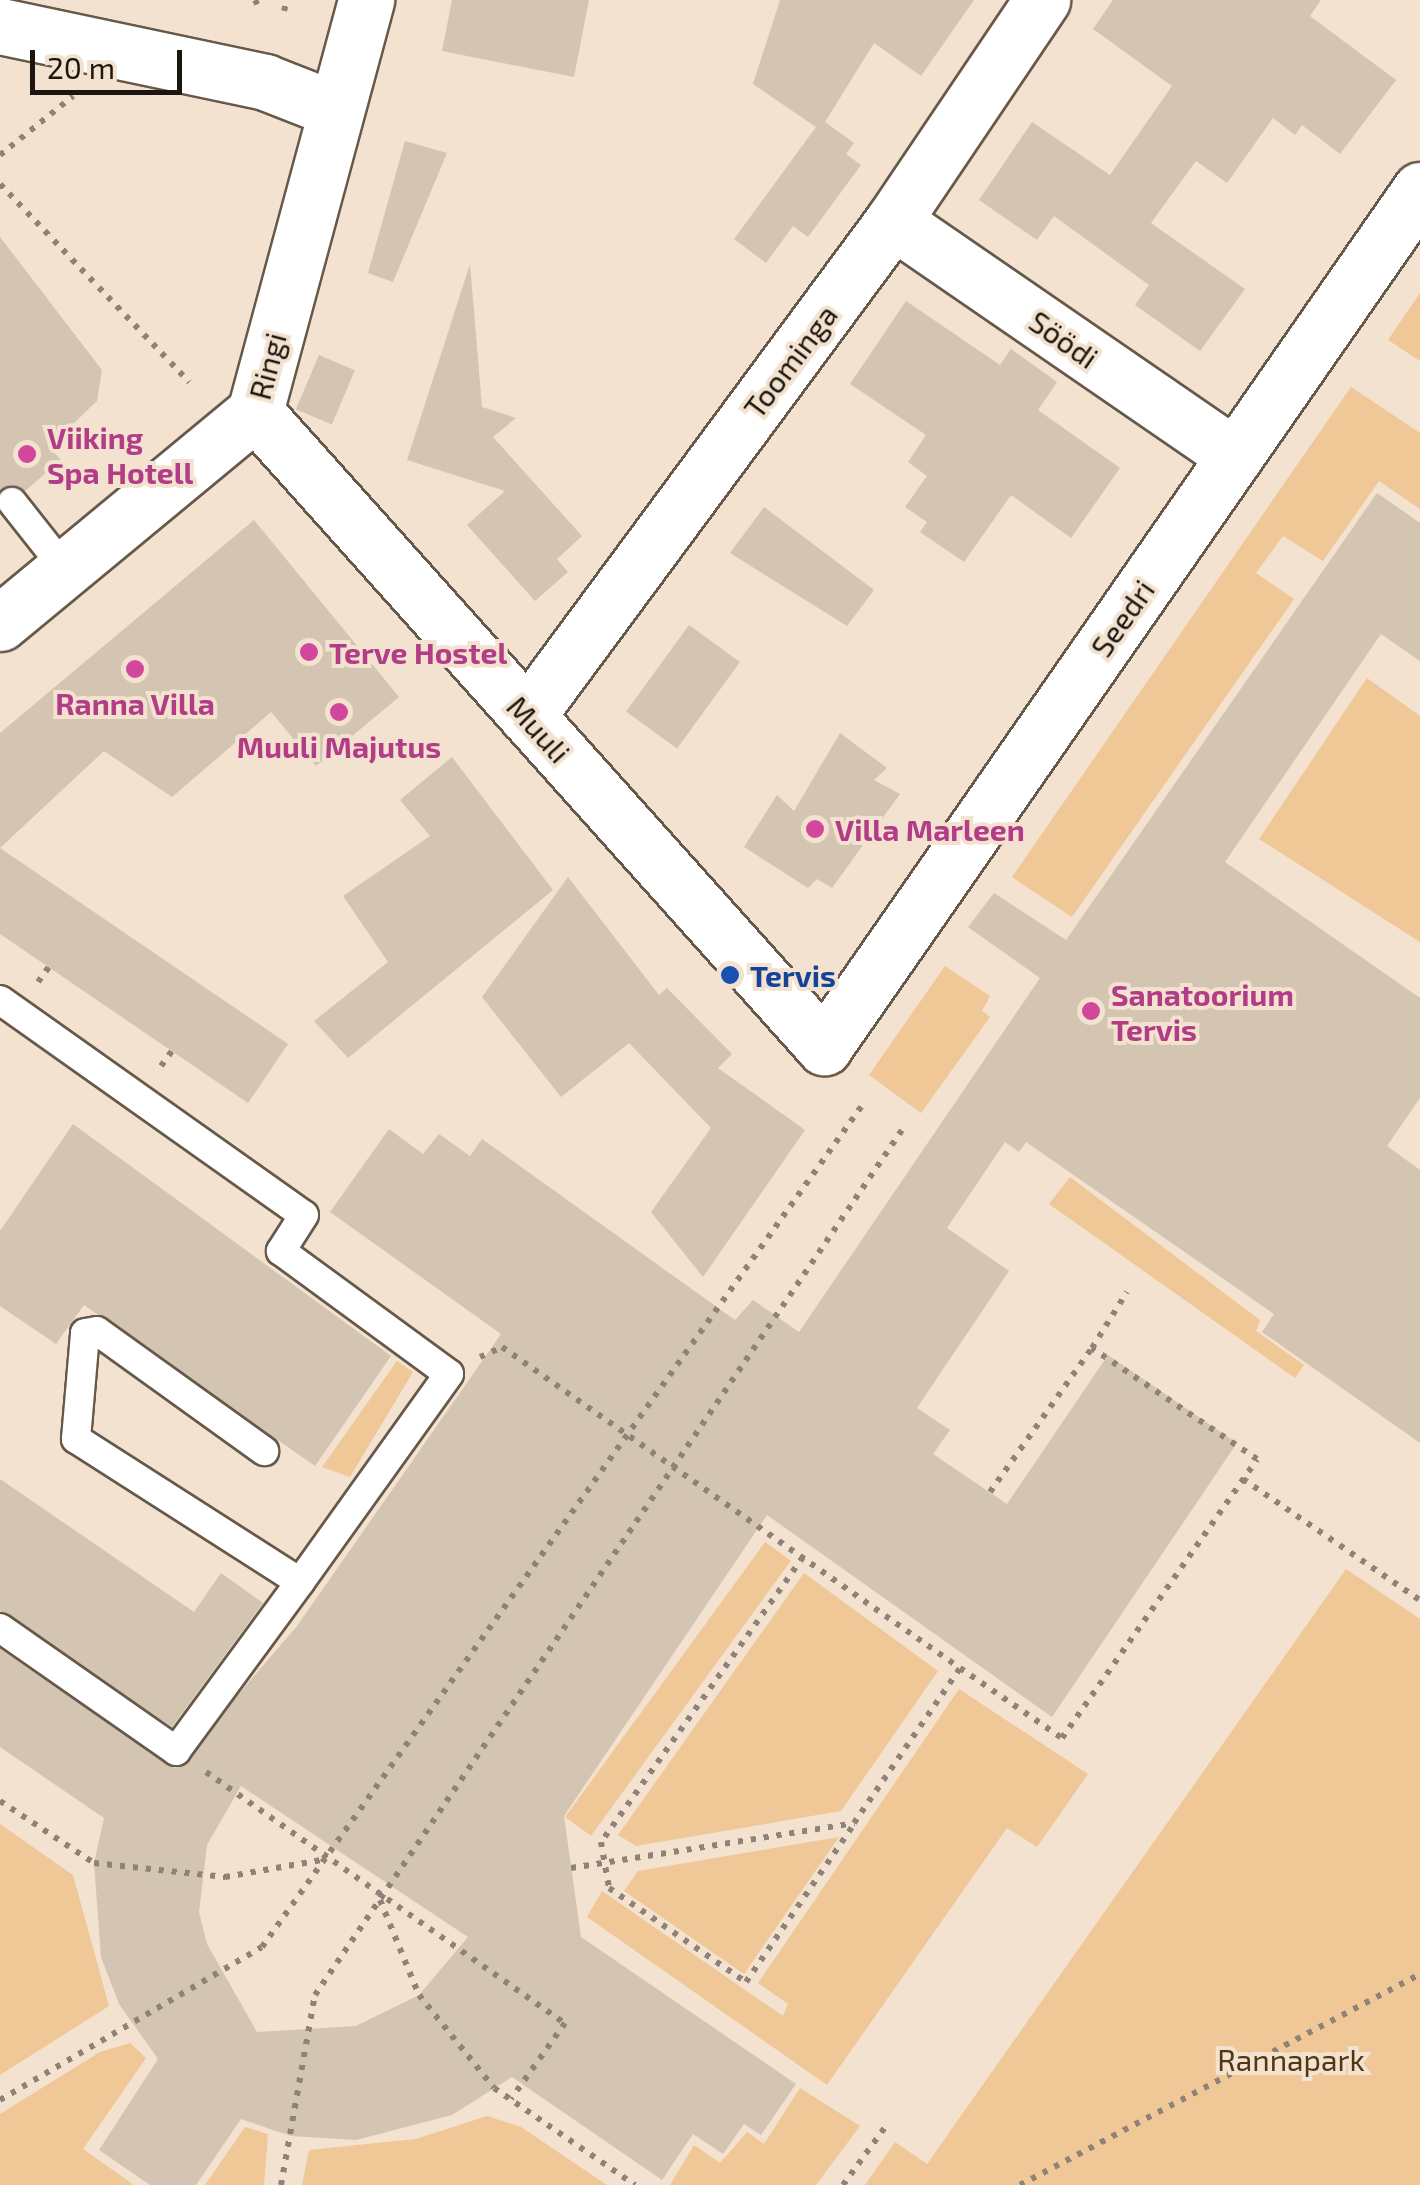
<!DOCTYPE html>
<meta charset="utf-8">
<style>
body{margin:0}
#map{position:relative;width:1420px;height:2185px;overflow:hidden;background:#f2e2cf;font-family:"Exo 2",sans-serif}
div>[style]{position:absolute}
.green>*{inset:0;background:#f0c796;transform-origin:0 0}
.building>*{inset:0;background:#d4c4b2;transform-origin:0 0}
.path>*{height:6px;margin-top:-3px;transform-origin:0;background:repeating-linear-gradient(90deg,#8e8376 0 5px,transparent 0 13px)}
.roads{filter:drop-shadow(2px 0 #675949) drop-shadow(-2px 0 #675949) drop-shadow(0 2px #675949) drop-shadow(0 -2px #675949)}
.service>*{height:28px;margin:-14px;padding:0 14px;transform-origin:14px;border-radius:14px;background:#fff}
.minor>*{height:55px;margin:-27.5px;padding:0 27.5px;transform-origin:27.5px;border-radius:27.5px;background:#fff}
.dots>*{width:28px;height:28px;translate:-50% -50%;box-sizing:border-box;border:5px solid #f2e2cf;border-radius:50%}
span{translate:-50% -50%;white-space:nowrap;text-align:center;line-height:1.15;-webkit-text-stroke:8px #f2e2cf;paint-order:stroke}
.street-label{font-size:30px;color:#1b160f}
.hotel-label{font-size:30px;color:#b23c85;font-weight:700}
.left{translate:0 -50%;text-align:left}
.transit-label{font-size:30px;color:#164399;font-weight:700}
.park-label{font-size:30px;color:#513613}
.scale{position:absolute;left:30px;top:50px;width:152px;height:45px;box-sizing:border-box;border:5px solid #1b160f;border-top:0;padding-left:12px;font-size:30px;line-height:35px;white-space:nowrap;color:#1b160f;-webkit-text-stroke:8px #f2e2cf;paint-order:stroke}
</style>
<div id="map">
<div class="green">
<i style="clip-path:polygon(1420px 293px,1420px 361px,1388px 340px)"></i>
<i style="clip-path:polygon(1351px 387px,1420px 433px,1420px 509px,1379px 481px,1323px 561px,1283px 536px,1256px 573px,1294px 599px,1072px 917px,1012px 877px)"></i>
<i style="clip-path:polygon(1367px 678px,1420px 716px,1420px 942px,1259px 839px)"></i>
<i style="clip-path:polygon(945px 966px,990px 996px,982px 1011px,990px 1017px,921px 1113px,869px 1075px)"></i>
<i style="clip-path:polygon(1070px 1177px,1260px 1320px,1256px 1331px,1304px 1365px,1295px 1378px,1049px 1204px)"></i>
<i style="clip-path:polygon(397px 1361px,413px 1372px,350px 1477px,322px 1467px)"></i>
<i style="left:765px;top:1542px;width:32px;height:340px;rotate:36deg"></i>
<i style="clip-path:polygon(1346px 1569px,1420px 1619px,1420px 2185px,865px 2185px,895px 2142px,927px 2164px)"></i>
<i style="clip-path:polygon(804px 1573px,938px 1671px,841px 1811px,636px 1846px,618px 1835px)"></i>
<i style="clip-path:polygon(959px 1689px,1088px 1774px,1037px 1847px,1007px 1828px,827px 2085px,587px 1917px,602px 1891px,783px 2016px,788px 2004px,758px 1983px)"></i>
<i style="clip-path:polygon(0 1824px,73px 1875px,109px 2006px,0 2075px)"></i>
<i style="clip-path:polygon(839px 1837px,744px 1974px,624px 1891px,638px 1871px)"></i>
<i style="clip-path:polygon(130px 2043px,146px 2058px,83px 2149px,134px 2185px,0 2185px,0 2114px,100px 2052px)"></i>
<i style="clip-path:polygon(800px 2088px,860px 2126px,816px 2185px,670px 2185px,694px 2145px,720px 2163px,747px 2132px,764px 2144px)"></i>
<i style="clip-path:polygon(487px 2116px,521px 2127px,607px 2185px,302px 2185px,309px 2150px,416px 2139px)"></i>
<i style="clip-path:polygon(245px 2127px,268px 2134px,264px 2185px,205px 2185px)"></i>
</div>
<div class="building">
<i style="clip-path:polygon(452px 0,589px 0,574px 77px,442px 51px)"></i>
<i style="clip-path:polygon(780px 0,974px 0,921px 76px,874px 43px,825px 122px,854px 143px,846px 154px,861px 165px,808px 237px,793px 226px,766px 263px,734px 239px,816px 127px,753px 84px)"></i>
<i style="clip-path:polygon(1113px 0,1321px 0,1310px 16px,1396px 80px,1340px 154px,1302px 125px,1295px 135px,1273px 118px,1227px 183px,1196px 161px,1151px 223px,1245px 289px,1200px 351px,1135px 305px,1149px 285px,1054px 216px,1037px 240px,979px 200px,1032px 122px,1110px 175px,1172px 86px,1093px 29px)"></i>
<i style="clip-path:polygon(405px 141px,447px 153px,393px 282px,368px 273px)"></i>
<i style="clip-path:polygon(0 237px,102px 370px,97px 401px,49px 447px,61px 460px,25px 491px,0 490px)"></i>
<i style="clip-path:polygon(470px 264px,482px 407px,516px 418px,493px 437px,582px 536px,557px 559px,568px 572px,535px 601px,467px 525px,505px 491px,407px 460px)"></i>
<i style="clip-path:polygon(906px 301px,1000px 365px,1011px 349px,1057px 382px,1038px 410px,1120px 468px,1071px 538px,1011px 495px,964px 562px,920px 532px,927px 522px,905px 507px,927px 476px,908px 462px,926px 435px,850px 384px)"></i>
<i style="left:319px;top:355px;width:39px;height:59px;rotate:23deg"></i>
<i style="clip-path:polygon(evenodd,1377px 493px,1420px 523px,1420px 661px,1381px 634px,1225px 862px,1420px 998px,1420px 1098px,1387px 1146px,1420px 1170px,1420px 1443px,1262px 1332px,1274px 1314px,1026px 1142px,1019px 1152px,1005px 1142px,947px 1228px,1009px 1271px,917px 1408px,950px 1430px,933px 1454px,1007px 1504px,1108px 1355px,1237px 1443px,1052px 1717px,767px 1515px,564px 1816px,581px 1937px,796px 2084px,761px 2135px,744px 2124px,723px 2154px,693px 2134px,662px 2180px,512px 2077px,452px 2115px,356px 2140px,291px 2136px,241px 2119px,196px 2185px,150px 2185px,99px 2150px,158px 2059px,119px 2004px,101px 1957px,94px 1863px,104px 1818px,0 1747px,0 1649px,175px 1768px,297px 1626px,501px 1334px,330px 1212px,389px 1129px,423px 1154px,439px 1134px,470px 1156px,482px 1139px,735px 1320px,753px 1300px,799px 1332px,1040px 978px,968px 927px,994px 893px,1066px 940px,1377px 493px,241px 1786px,468px 1937px,419px 1995px,356px 2026px,257px 2032px,207px 1944px,199px 1912px,207px 1845px,241px 1786px)"></i>
<i style="clip-path:polygon(764px 507px,874px 590px,847px 626px,730px 553px)"></i>
<i style="clip-path:polygon(254px 520px,399px 697px,316px 766px,271px 712px,172px 797px,104px 751px,0 848px,288px 1044px,248px 1103px,0 934px,0 733px)"></i>
<i style="left:689px;top:625px;width:63px;height:107px;rotate:36deg"></i>
<i style="clip-path:polygon(840px 733px,887px 768px,874px 780px,900px 794px,832px 888px,817px 879px,808px 888px,744px 847px,777px 795px,794px 811px)"></i>
<i style="clip-path:polygon(452px 757px,553px 890px,348px 1058px,314px 1021px,388px 962px,343px 896px,430px 836px,400px 800px)"></i>
<i style="clip-path:polygon(568px 877px,659px 995px,667px 988px,732px 1054px,718px 1068px,805px 1130px,703px 1277px,651px 1212px,711px 1128px,629px 1043px,561px 1097px,482px 997px)"></i>
<i style="clip-path:polygon(73px 1124px,391px 1356px,315px 1466px,84px 1305px,56px 1344px,0 1306px,0 1231px)"></i>
<i style="clip-path:polygon(0 1479px,194px 1612px,221px 1573px,263px 1603px,172px 1727px,0 1611px)"></i>
</div>
<div class="path">
<i style="left:255px;top:0;width:7px;rotate:63deg"></i>
<i style="left:284px;top:11px;width:11px;rotate:-75deg"></i>
<i style="left:0;top:155px;width:94px;rotate:-38.9deg"></i>
<i style="left:0;top:184px;width:274px;rotate:46.3deg"></i>
<i style="left:38px;top:982px;width:19px;rotate:-54deg"></i>
<i style="left:161px;top:1066px;width:19px;rotate:-54deg"></i>
<i style="left:480px;top:1357px;width:24px;rotate:-24deg"></i>
<i style="left:502px;top:1347px;width:559px;rotate:35.03deg"></i>
<i style="left:1243px;top:1479px;width:214px;rotate:34.4deg"></i>
<i style="left:990px;top:1492px;width:176px;rotate:-54.7deg"></i>
<i style="left:803px;top:1557px;width:349px;rotate:125.3deg"></i>
<i style="left:601px;top:1842px;width:47px;rotate:80.1deg"></i>
<i style="left:609px;top:1888px;width:166px;rotate:34.5deg"></i>
<i style="left:746px;top:1982px;width:191px;rotate:-55.6deg"></i>
<i style="left:206px;top:1772px;width:438px;rotate:35deg"></i>
<i style="left:565px;top:2023px;width:93px;rotate:125.4deg"></i>
<i style="left:0;top:1801px;width:113px;rotate:33.4deg"></i>
<i style="left:94px;top:1863px;width:132px;rotate:6.1deg"></i>
<i style="left:225px;top:1877px;width:104px;rotate:-10deg"></i>
<i style="left:571px;top:1868px;width:287px;rotate:-9deg"></i>
<i style="left:854px;top:1823px;width:188px;rotate:-55.6deg"></i>
<i style="left:960px;top:1668px;width:124px;rotate:34.5deg"></i>
<i style="left:1062px;top:1738px;width:340px;rotate:-55deg"></i>
<i style="left:1257px;top:1459px;width:199px;rotate:-146.1deg"></i>
<i style="left:1092px;top:1348px;width:66px;rotate:-58deg"></i>
<i style="left:380px;top:1900px;width:103px;rotate:67.7deg"></i>
<i style="left:419px;top:1995px;width:119px;rotate:51.1deg"></i>
<i style="left:494px;top:2088px;width:171px;rotate:34.5deg"></i>
<i style="left:0;top:2100px;width:303px;rotate:-30.3deg"></i>
<i style="left:262px;top:1947px;width:1040px;rotate:-54.51deg"></i>
<i style="left:281px;top:2185px;width:193px;rotate:-79.9deg"></i>
<i style="left:315px;top:1995px;width:1045px;rotate:-55.84deg"></i>
<i style="left:843px;top:2185px;width:77px;rotate:-54deg"></i>
<i style="left:1020px;top:2185px;width:452px;rotate:-27.8deg"></i>
</div>
<div class="roads">
<div class="service">
<i style="left:12px;top:502px;width:85px;rotate:51.7deg"></i>
<i style="left:0;top:1000px;width:372px;rotate:35.3deg"></i>
<i style="left:304px;top:1215px;width:43px;rotate:122.6deg"></i>
<i style="left:281px;top:1251px;width:208px;rotate:36.2deg"></i>
<i style="left:449px;top:1374px;width:256px;rotate:125.6deg"></i>
<i style="left:0;top:1628px;width:215px;rotate:34.9deg"></i>
<i style="left:176px;top:1751px;width:210px;rotate:-53.7deg"></i>
<i style="left:300px;top:1582px;width:266px;rotate:-147.4deg"></i>
<i style="left:76px;top:1439px;width:106px;rotate:-85.1deg"></i>
<i style="left:85px;top:1333px;width:12px;rotate:-9deg"></i>
<i style="left:97px;top:1331px;width:206px;rotate:35.7deg"></i>
</div>
<div class="minor">
<i style="left:0;top:26px;width:271px;rotate:11.9deg"></i>
<i style="left:265px;top:82px;width:74px;rotate:21.4deg"></i>
<i style="left:893px;top:221px;width:415px;rotate:34.5deg"></i>
<i style="left:255px;top:412px;width:853px;rotate:48.14deg"></i>
<i style="left:824px;top:1047px;width:1044px;rotate:-55.18deg"></i>
<i style="left:0;top:623px;width:331px;rotate:-39.6deg"></i>
<i style="left:255px;top:412px;width:427px;rotate:-74.9deg"></i>
<i style="left:527px;top:716px;width:616px;rotate:-53.52deg"></i>
<i style="left:893px;top:221px;width:267px;rotate:-56deg"></i>
</div>
</div>
<div class="dots">
<i style="left:27px;top:454px;background:#d1479c"></i>
<i style="left:309px;top:652px;background:#d1479c"></i>
<i style="left:135px;top:669px;background:#d1479c"></i>
<i style="left:339px;top:712px;background:#d1479c"></i>
<i style="left:815px;top:829px;background:#d1479c"></i>
<i style="left:730px;top:975px;background:#1a4fb4"></i>
<i style="left:1091px;top:1011px;background:#d1479c"></i>
</div>
<div class="street-label">
<span style="left:1064px;top:339px;rotate:35deg">Söödi</span>
<span style="left:790px;top:361px;rotate:-53deg">Toominga</span>
<span style="left:267px;top:366px;rotate:-75deg">Ringi</span>
<span style="left:1122px;top:618px;rotate:-55deg">Seedri</span>
<span style="left:539px;top:729px;rotate:48deg">Muuli</span>
</div>
<div class="hotel-label">
<span class="left" style="left:47px;top:454px">Viiking<br>Spa Hotell</span>
<span class="left" style="left:329px;top:652px">Terve Hostel</span>
<span style="left:135px;top:703px">Ranna Villa</span>
<span style="left:339px;top:746px">Muuli Majutus</span>
<span class="left" style="left:835px;top:829px">Villa Marleen</span>
<span class="left" style="left:1111px;top:1011px">Sanatoorium<br>Tervis</span>
</div>
<div class="transit-label">
<span class="left" style="left:750px;top:975px">Tervis</span>
</div>
<div class="park-label">
<span style="left:1291px;top:2059px">Rannapark</span>
</div>
<div class="scale">20 m</div>
</div>
